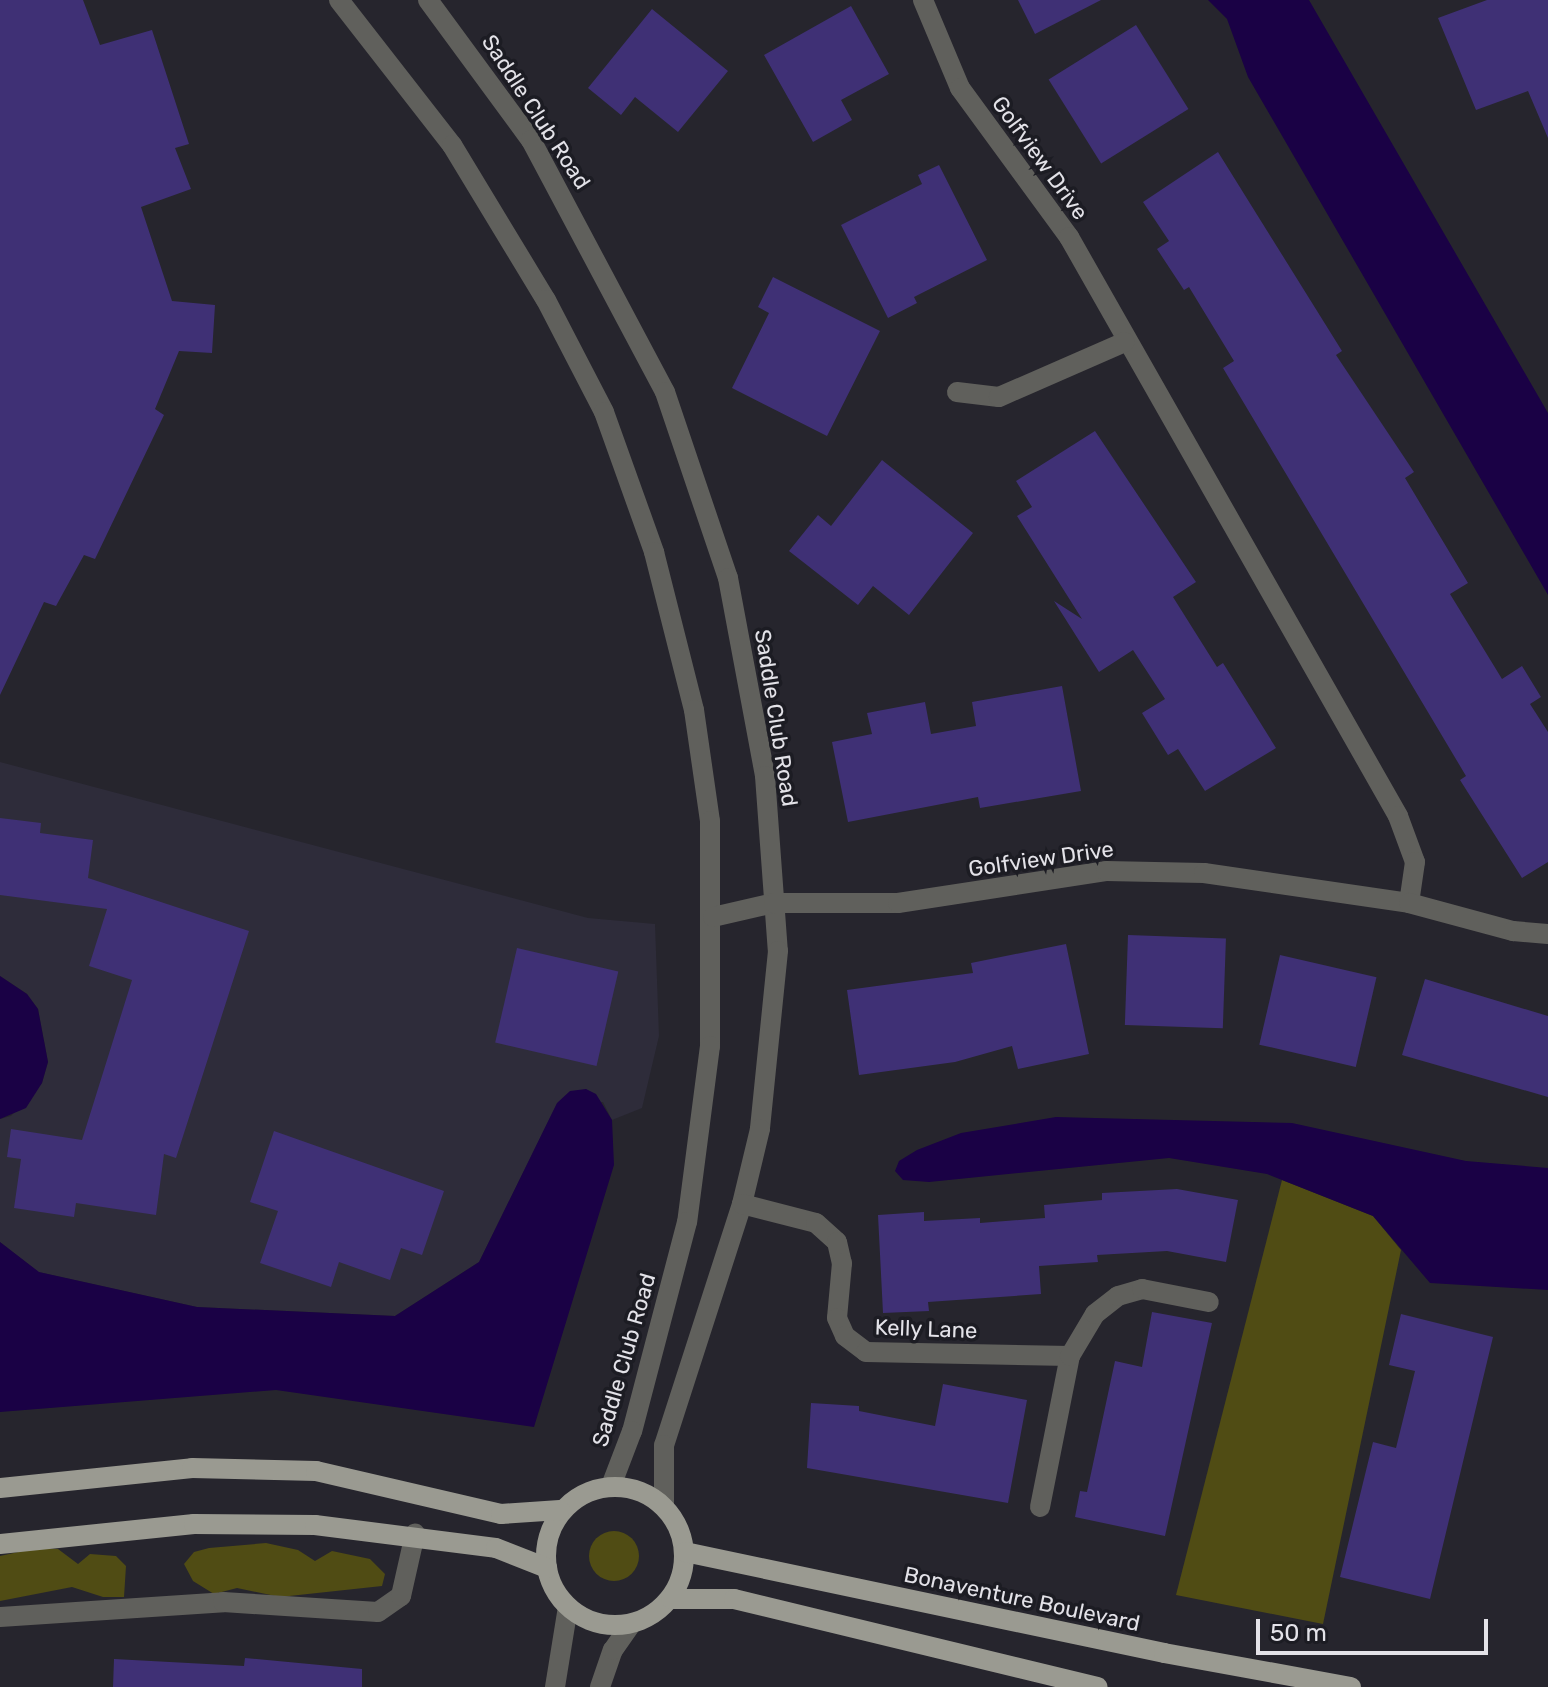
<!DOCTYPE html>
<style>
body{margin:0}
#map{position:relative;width:1548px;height:1687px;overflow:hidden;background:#26252d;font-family:Rubik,sans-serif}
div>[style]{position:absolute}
.built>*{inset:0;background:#2e2c3a}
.green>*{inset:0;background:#504c14}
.round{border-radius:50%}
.water>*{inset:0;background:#1a0145}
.building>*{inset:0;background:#3f3075;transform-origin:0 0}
.minor>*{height:20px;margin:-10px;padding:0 10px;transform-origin:10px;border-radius:10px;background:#60605c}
.major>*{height:20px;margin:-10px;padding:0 10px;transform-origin:10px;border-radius:10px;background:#9a9a91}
.major>.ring{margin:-10px;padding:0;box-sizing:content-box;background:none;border:20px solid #9a9a91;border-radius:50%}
span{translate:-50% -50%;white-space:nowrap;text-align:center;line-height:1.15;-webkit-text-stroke:7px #1c1c23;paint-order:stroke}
.street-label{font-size:22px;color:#e3e2e8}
.scale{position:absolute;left:1256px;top:1619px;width:232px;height:36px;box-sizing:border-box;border:4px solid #e3e2e8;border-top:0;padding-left:10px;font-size:24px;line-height:28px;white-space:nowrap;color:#e3e2e8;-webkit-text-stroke:6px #1c1c23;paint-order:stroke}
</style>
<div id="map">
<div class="built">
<i style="clip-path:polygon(0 762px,588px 918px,655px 924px,659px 1036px,642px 1108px,612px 1120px,603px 1102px,557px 1104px,479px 1262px,395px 1316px,197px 1307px,38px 1272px,0 1242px,0 1119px,11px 1116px,42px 1083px,48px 1062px,38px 1009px,27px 994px,0 976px)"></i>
</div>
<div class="green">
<i style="clip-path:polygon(1282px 1180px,1373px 1216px,1401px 1250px,1323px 1624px,1176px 1595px)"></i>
<i class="round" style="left:589px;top:1531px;width:50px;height:50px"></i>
<i style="clip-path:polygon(266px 1543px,298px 1550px,315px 1561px,332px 1551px,370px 1559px,385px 1574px,382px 1586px,280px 1597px,237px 1588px,214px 1594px,193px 1581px,184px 1564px,194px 1552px,209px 1548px)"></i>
<i style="clip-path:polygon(37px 1548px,58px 1549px,78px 1564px,90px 1554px,116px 1556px,126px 1566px,124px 1597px,103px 1597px,72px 1587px,0 1601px,0 1556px)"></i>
</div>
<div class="water">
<i style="clip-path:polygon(1208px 0,1309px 0,1548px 413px,1548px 595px,1248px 77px,1227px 19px)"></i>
<i style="clip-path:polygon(0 976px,27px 994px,38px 1009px,48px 1062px,42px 1083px,26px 1108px,0 1119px)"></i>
<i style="clip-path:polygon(586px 1089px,596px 1094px,612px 1120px,614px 1165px,534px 1427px,276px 1390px,0 1412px,0 1242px,39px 1272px,197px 1307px,395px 1316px,479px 1262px,557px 1103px,570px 1091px)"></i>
<i style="clip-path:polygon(1056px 1117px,1292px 1123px,1466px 1161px,1548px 1168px,1548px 1290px,1430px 1283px,1373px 1216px,1267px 1174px,1169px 1158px,929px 1182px,903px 1180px,895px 1171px,899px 1161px,917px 1150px,961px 1133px)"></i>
</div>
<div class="building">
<i style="clip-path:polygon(0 0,83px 0,100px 45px,152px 30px,189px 144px,175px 148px,191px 189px,141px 207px,172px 301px,215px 305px,212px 353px,179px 351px,155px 409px,164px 415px,95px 559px,84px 555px,56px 606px,44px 602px,0 695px)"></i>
<i style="clip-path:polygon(1018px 0,1101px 0,1035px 34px)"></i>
<i style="clip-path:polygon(1487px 0,1548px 0,1548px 138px,1528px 91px,1476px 110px,1438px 18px)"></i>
<i style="clip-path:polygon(851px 6px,889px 74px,841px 100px,852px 120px,813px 142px,764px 55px)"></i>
<i style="clip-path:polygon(652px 9px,728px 71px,678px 132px,635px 97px,621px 115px,588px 88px)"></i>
<i style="left:1136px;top:25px;width:99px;height:103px;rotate:58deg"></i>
<i style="clip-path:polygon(1218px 152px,1342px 351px,1336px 355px,1414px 472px,1405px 478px,1468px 583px,1450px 594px,1502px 679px,1522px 666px,1541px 697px,1530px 704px,1548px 732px,1548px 862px,1522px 878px,1460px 780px,1466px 776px,1223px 368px,1234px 361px,1189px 287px,1184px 290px,1157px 249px,1169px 241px,1143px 202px)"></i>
<i style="clip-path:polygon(939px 165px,987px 260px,914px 297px,917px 303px,888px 318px,841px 225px,922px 184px,918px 175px)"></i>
<i style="clip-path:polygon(773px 277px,880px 331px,827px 436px,732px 388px,769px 313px,758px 307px)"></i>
<i style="clip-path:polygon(1095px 431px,1196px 582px,1173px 597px,1217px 667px,1223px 663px,1276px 748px,1205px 791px,1178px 749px,1168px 755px,1142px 713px,1165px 699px,1133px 650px,1099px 672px,1054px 601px,1082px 619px,1017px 516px,1032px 507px,1016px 481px)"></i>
<i style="clip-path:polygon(882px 460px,973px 533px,909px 615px,873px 586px,858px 605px,789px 551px,818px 515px,831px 526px)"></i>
<i style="clip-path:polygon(1062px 686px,1081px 791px,980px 808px,978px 797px,848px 822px,832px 742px,872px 734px,867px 713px,925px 702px,931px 734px,976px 726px,972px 702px)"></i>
<i style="clip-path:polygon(0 818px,41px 823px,40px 833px,93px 840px,88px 878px,249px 931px,176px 1158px,164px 1154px,156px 1215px,76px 1203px,74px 1217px,14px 1208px,21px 1159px,7px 1157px,11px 1129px,82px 1140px,132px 980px,89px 966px,107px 909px,0 895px)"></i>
<i style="left:1128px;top:935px;width:98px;height:90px;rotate:2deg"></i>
<i style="clip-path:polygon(1066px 944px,1089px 1054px,1018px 1069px,1012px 1046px,955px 1062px,859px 1075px,847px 990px,973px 973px,971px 963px)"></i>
<i style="left:517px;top:948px;width:104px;height:97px;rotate:13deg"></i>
<i style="left:1280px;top:955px;width:99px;height:92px;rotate:13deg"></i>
<i style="clip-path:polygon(1425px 979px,1548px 1016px,1548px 1097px,1402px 1055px)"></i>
<i style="clip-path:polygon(274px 1131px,444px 1191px,422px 1255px,401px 1248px,390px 1280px,339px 1262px,331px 1287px,260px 1263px,278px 1211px,250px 1202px)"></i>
<i style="clip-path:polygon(1177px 1189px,1238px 1200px,1226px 1262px,1167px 1251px,1097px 1255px,1098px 1262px,1039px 1266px,1041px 1294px,928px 1302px,929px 1311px,883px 1313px,878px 1215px,924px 1212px,924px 1221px,980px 1218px,980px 1223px,1045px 1218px,1044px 1205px,1102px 1200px,1102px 1193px)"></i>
<i style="clip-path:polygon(1152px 1312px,1212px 1323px,1165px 1536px,1075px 1517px,1080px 1491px,1087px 1492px,1115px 1361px,1142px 1367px)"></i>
<i style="clip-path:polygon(1401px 1314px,1493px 1337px,1430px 1599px,1340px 1577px,1373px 1442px,1396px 1448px,1415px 1371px,1389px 1365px)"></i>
<i style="clip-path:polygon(943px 1384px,1027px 1400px,1008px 1503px,807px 1468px,811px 1403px,859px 1406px,859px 1411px,935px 1426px)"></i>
<i style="clip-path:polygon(245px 1658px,362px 1669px,362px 1687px,113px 1687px,114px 1659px,244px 1666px)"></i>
</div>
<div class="minor">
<i style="left:339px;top:0;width:184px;rotate:52.1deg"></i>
<i style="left:452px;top:145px;width:181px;rotate:58.8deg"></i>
<i style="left:546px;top:300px;width:126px;rotate:62.6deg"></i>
<i style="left:604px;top:412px;width:149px;rotate:70.3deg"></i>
<i style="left:654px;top:552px;width:163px;rotate:75.8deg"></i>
<i style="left:694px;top:710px;width:112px;rotate:81.8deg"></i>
<i style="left:710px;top:821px;width:225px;rotate:90deg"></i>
<i style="left:710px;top:1046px;width:177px;rotate:97.4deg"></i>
<i style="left:687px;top:1222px;width:216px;rotate:104.7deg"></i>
<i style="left:632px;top:1431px;width:59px;rotate:110.9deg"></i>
<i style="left:428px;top:0;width:174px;rotate:53.7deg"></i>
<i style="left:531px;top:140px;width:285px;rotate:62deg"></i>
<i style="left:665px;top:392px;width:196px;rotate:71.3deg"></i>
<i style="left:728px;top:578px;width:201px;rotate:79.4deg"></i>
<i style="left:765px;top:776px;width:175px;rotate:85.8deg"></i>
<i style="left:778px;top:951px;width:179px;rotate:95.8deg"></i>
<i style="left:760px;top:1129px;width:77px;rotate:103.5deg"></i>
<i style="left:742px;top:1204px;width:253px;rotate:107.9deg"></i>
<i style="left:664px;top:1445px;width:61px;rotate:90deg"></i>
<i style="left:923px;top:0;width:95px;rotate:67.2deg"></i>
<i style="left:960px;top:88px;width:185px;rotate:53.8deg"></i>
<i style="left:1069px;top:237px;width:666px;rotate:60.39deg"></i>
<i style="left:1398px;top:816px;width:49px;rotate:69.7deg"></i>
<i style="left:1415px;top:862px;width:41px;rotate:98.3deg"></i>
<i style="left:957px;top:392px;width:42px;rotate:6.8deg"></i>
<i style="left:999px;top:397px;width:137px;rotate:-23.6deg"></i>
<i style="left:713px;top:917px;width:63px;rotate:-12.9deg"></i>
<i style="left:774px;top:903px;width:124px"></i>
<i style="left:898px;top:903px;width:210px;rotate:-8.7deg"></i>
<i style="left:1106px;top:871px;width:98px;rotate:1.2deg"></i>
<i style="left:1204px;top:873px;width:207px;rotate:8.3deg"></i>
<i style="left:1409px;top:903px;width:108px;rotate:15.1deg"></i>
<i style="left:1513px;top:931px;width:35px;rotate:5deg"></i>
<i style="left:742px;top:1204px;width:76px;rotate:14.4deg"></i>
<i style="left:816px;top:1223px;width:28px;rotate:42deg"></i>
<i style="left:837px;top:1242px;width:22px;rotate:77deg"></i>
<i style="left:842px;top:1263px;width:55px;rotate:95.2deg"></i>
<i style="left:837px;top:1318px;width:20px;rotate:66deg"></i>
<i style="left:845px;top:1336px;width:26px;rotate:37deg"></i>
<i style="left:866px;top:1352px;width:204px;rotate:1.1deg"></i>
<i style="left:1040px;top:1507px;width:154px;rotate:-78.8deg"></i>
<i style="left:1070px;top:1356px;width:49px;rotate:-59.2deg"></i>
<i style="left:1095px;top:1314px;width:29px;rotate:-38deg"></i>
<i style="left:1118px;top:1296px;width:25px;rotate:-16deg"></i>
<i style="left:1142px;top:1289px;width:68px;rotate:11deg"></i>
<i style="left:0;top:1617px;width:224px;rotate:-3.8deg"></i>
<i style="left:223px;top:1602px;width:155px;rotate:3.7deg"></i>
<i style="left:378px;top:1612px;width:28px;rotate:-35deg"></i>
<i style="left:401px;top:1596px;width:64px;rotate:-77.3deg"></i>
<i style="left:555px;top:1687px;width:81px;rotate:-80.8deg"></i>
<i style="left:600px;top:1687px;width:39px;rotate:-71deg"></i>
<i style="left:613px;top:1650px;width:29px;rotate:-55deg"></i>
</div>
<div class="major">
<i class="ring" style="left:546px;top:1487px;width:118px;height:118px"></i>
<i style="left:0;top:1488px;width:193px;rotate:-5.9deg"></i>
<i style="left:192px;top:1468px;width:124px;rotate:1.4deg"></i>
<i style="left:316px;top:1471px;width:190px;rotate:13.1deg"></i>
<i style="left:501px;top:1514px;width:59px;rotate:-3.9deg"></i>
<i style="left:0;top:1544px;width:195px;rotate:-5.9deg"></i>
<i style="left:194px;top:1524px;width:121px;rotate:0.5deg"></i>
<i style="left:315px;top:1525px;width:182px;rotate:7.2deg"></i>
<i style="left:496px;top:1548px;width:55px;rotate:21.4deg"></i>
<i style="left:685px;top:1552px;width:490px;rotate:11.9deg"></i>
<i style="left:1164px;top:1653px;width:190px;rotate:10.3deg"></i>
<i style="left:671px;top:1599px;width:63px"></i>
<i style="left:734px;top:1599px;width:374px;rotate:13.6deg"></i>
</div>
<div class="street-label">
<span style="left:536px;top:112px;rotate:57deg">Saddle Club Road</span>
<span style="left:1040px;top:158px;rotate:54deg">Golfview Drive</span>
<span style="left:776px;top:718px;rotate:81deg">Saddle Club Road</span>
<span style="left:1041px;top:859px;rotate:-8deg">Golfview Drive</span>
<span style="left:926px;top:1329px;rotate:2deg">Kelly Lane</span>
<span style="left:624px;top:1360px;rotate:-74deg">Saddle Club Road</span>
<span style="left:1022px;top:1599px;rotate:12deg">Bonaventure Boulevard</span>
</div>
<div class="scale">50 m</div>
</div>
